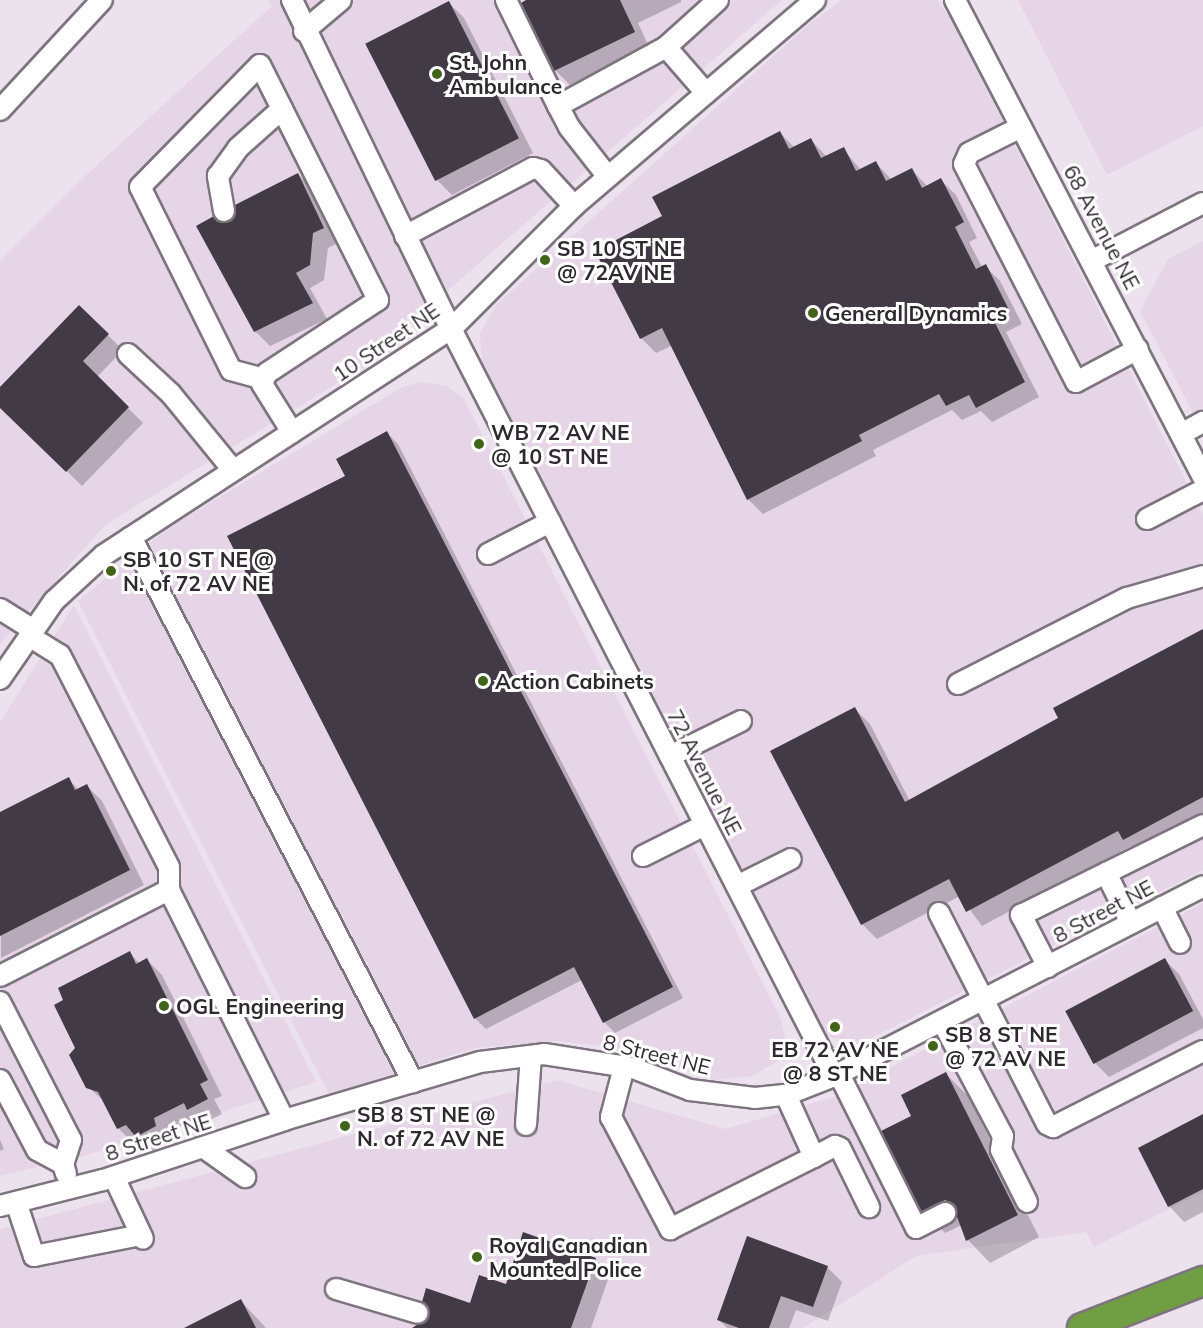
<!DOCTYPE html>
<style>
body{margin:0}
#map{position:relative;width:1203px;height:1328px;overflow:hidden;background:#ece2ed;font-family:Mulish,sans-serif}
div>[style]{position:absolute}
.built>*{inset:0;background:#e5d5e7}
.shadow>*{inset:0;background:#0003}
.building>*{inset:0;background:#423a44;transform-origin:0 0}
.roads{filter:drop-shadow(2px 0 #7d747f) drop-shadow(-2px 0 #7d747f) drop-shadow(0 2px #7d747f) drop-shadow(0 -2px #7d747f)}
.minor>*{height:20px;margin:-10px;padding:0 10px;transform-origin:10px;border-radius:10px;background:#fff}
.highway>*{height:28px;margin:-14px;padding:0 14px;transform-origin:14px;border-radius:14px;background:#709e43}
.dots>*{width:16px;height:16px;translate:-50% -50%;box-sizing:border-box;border:3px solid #fff;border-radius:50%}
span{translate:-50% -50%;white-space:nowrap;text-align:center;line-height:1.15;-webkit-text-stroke:6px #fff;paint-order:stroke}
.poi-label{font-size:21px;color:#2d292e;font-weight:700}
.left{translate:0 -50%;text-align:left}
.street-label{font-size:21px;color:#2d292e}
</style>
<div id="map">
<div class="built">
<i style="clip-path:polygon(268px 0,782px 0,423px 312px,416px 335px,105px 525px,0 644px,0 261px,86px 175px,272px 6px)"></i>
<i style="clip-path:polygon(842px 0,937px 0,951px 19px,1203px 515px,1203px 870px,859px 1044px,817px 1034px,695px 775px,482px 363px,480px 333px,497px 304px,809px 24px)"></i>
<i style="clip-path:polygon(1018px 0,1203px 0,1203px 126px,1107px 175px)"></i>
<i style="clip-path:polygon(1203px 241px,1203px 432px,1140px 311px,1168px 259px)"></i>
<i style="clip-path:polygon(421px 382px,446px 386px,463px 397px,780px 1017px,786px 1041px,778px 1061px,753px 1076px,714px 1080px,613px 1047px,557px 1041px,475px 1048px,329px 1094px,78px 601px,167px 529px,402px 387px)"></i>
<i style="clip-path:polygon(74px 605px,316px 1082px,83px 1156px,0 1176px,0 722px)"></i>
<i style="clip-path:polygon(1203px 903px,1203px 1192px,1094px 1247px,1086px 1232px,916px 1256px,803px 1328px,0 1328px,0 1229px,557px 1080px,725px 1129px,836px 1096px)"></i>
</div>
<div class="shadow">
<i style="clip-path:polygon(529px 0,681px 0,681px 2px,638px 23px,649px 47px,570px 85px,555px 70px)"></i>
<i style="clip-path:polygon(449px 3px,464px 18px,533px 153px,452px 195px,437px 180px)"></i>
<i style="clip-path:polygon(780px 133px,795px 148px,811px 140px,827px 157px,843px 149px,861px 170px,876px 163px,892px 180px,912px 170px,928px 187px,941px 180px,956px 195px,977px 238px,969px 242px,982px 267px,985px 266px,1000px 281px,1022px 324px,1006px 332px,1039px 397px,992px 422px,981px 411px,962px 420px,952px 410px,873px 450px,876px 456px,763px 514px,748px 499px,671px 346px,656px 353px,641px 338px,664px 217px)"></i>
<i style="clip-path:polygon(298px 174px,313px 189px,338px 243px,328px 248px,324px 280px,310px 288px,327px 319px,270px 346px,255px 331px,220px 224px,232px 222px)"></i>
<i style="clip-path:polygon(79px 307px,123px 350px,97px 377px,143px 423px,82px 486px,0 406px,0 389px)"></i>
<i style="clip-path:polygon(387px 433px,398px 444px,683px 998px,615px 1033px,604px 1022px,582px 980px,486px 1029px,475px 1018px,347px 476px)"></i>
<i style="clip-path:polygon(1203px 631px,1203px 820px,1139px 854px,1131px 846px,982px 926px,960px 896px,877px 939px,862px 924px,855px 709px,870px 724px,910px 801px,1060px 718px)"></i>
<i style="clip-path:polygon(68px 779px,79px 790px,87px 786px,102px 801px,144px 885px,1px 958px,0 813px)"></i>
<i style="clip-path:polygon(130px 953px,140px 964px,147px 960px,162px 975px,222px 1096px,214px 1099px,222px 1114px,203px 1124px,197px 1118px,168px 1133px,171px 1141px,152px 1151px,141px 1139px,133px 1143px,118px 1128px,106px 1103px,88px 1087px,76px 1048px)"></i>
<i style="clip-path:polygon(1164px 959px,1179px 974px,1203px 1019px,1203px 1028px,1109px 1077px,1094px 1062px)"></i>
<i style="clip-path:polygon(946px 1074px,968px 1096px,1039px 1237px,990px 1263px,968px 1240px,962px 1225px,945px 1233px,923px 1211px,913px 1117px)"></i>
<i style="clip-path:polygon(1203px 1116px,1203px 1212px,1184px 1222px,1170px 1207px,1140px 1148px)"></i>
<i style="clip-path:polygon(0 1140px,4px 1149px,0 1151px)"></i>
<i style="clip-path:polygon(595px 1259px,610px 1274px,591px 1328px,414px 1328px,506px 1286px)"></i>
<i style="clip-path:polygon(827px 1267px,842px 1282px,828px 1321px,796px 1310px,789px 1328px,727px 1328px,719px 1320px)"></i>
<i style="clip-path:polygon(241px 1301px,266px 1328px,197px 1328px)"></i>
</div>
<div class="building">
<i style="clip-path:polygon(526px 0,620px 0,635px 32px,554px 71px,521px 3px)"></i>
<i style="left:449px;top:1px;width:154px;height:94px;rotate:63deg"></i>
<i style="clip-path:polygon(780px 131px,789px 149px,811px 138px,821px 158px,844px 147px,856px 171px,876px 161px,886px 181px,912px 168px,922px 188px,941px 178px,964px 222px,955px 227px,976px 269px,986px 264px,1008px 308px,992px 317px,1025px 382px,976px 408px,969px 395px,946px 406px,939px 394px,859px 435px,862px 441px,747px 500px,662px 328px,640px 339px,595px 251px,662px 216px,652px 197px)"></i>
<i style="clip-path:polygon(298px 173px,324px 228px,313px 233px,310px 265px,296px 273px,313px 303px,254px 332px,196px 226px,214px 216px,220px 222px,231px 221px,235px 205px)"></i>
<i style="clip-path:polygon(79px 305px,109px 334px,83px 361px,129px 407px,66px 472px,0 408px,0 387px)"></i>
<i style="clip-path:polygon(387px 431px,673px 987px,603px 1023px,574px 967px,474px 1019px,227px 536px,345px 476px,336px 459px)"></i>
<i style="clip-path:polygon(1203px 629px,1203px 797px,1123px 840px,1118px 831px,966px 912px,949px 879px,861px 925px,770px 751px,855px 707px,905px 802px,1058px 718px,1053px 708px)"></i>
<i style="clip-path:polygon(69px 777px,75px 790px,87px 784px,130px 870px,0 936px,0 812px)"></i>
<i style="clip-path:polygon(130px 951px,136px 964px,147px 958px,208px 1080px,200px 1084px,208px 1099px,187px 1110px,184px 1103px,154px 1118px,156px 1126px,136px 1137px,126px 1125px,117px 1129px,98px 1092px,86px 1088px,69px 1055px,75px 1048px,54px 1005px,63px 1000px,58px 988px)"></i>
<i style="left:1165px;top:958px;width:60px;height:113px;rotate:62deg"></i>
<i style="clip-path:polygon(946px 1072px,1018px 1215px,966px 1241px,952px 1203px,945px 1200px,921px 1212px,881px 1131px,911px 1116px,901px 1095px)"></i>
<i style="clip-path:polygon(1203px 1114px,1203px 1189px,1168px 1207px,1138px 1148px)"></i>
<i style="clip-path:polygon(523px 1232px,596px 1258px,571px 1328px,412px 1328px,429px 1317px,429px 1310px,422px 1302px,426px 1288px,470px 1303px,479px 1275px,506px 1284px)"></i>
<i style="clip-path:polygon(747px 1236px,828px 1266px,813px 1307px,781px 1296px,769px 1328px,739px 1328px,717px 1320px)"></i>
<i style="clip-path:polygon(241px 1299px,256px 1328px,184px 1328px)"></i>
</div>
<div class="roads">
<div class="minor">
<i style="left:292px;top:0;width:350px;rotate:64.2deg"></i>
<i style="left:444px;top:315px;width:855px;rotate:62.87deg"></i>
<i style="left:506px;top:0;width:118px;rotate:63.9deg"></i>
<i style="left:558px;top:106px;width:123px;rotate:-28.6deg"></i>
<i style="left:666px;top:47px;width:70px;rotate:-42.1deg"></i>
<i style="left:955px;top:0;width:538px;rotate:62.53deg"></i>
<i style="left:304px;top:31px;width:48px;rotate:-40deg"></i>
<i style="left:666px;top:47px;width:61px;rotate:49deg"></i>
<i style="left:558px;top:106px;width:24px;rotate:62deg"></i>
<i style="left:569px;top:127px;width:63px;rotate:52deg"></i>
<i style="left:0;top:110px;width:150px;rotate:-47.2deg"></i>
<i style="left:1021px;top:127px;width:58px;rotate:153.4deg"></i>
<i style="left:969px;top:153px;width:12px;rotate:114deg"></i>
<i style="left:964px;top:164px;width:245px;rotate:62.8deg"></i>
<i style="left:1076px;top:382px;width:70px;rotate:-28deg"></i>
<i style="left:224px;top:211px;width:36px;rotate:-100deg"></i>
<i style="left:218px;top:176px;width:34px;rotate:-54deg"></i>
<i style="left:238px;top:148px;width:59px;rotate:-41.6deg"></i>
<i style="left:405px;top:236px;width:145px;rotate:-28deg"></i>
<i style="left:533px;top:168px;width:8px;rotate:14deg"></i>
<i style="left:541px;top:170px;width:49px;rotate:47.5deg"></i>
<i style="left:1093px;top:260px;width:124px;rotate:-27.4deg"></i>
<i style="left:128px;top:354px;width:59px;rotate:42.9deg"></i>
<i style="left:171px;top:394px;width:98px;rotate:50.8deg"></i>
<i style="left:264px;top:379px;width:34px;rotate:-165deg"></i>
<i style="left:231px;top:370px;width:204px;rotate:-116.4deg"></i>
<i style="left:140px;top:187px;width:171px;rotate:-45.5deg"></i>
<i style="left:260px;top:65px;width:263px;rotate:63.3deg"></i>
<i style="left:378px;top:300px;width:133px;rotate:146.7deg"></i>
<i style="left:267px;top:373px;width:7px;rotate:117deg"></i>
<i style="left:264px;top:379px;width:5px;rotate:112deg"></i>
<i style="left:262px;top:384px;width:57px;rotate:58deg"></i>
<i style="left:1181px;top:434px;width:25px;rotate:-29deg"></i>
<i style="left:1147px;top:519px;width:63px;rotate:-27.4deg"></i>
<i style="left:131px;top:537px;width:614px;rotate:62.64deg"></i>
<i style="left:488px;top:554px;width:70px;rotate:-27.3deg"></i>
<i style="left:0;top:609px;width:40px;rotate:32deg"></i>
<i style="left:29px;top:636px;width:36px;rotate:32deg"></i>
<i style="left:60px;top:655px;width:238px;rotate:62.8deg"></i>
<i style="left:169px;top:867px;width:23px;rotate:90deg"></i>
<i style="left:169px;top:890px;width:257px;rotate:63.4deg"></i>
<i style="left:0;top:679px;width:95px;rotate:-55.3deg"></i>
<i style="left:54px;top:601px;width:68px;rotate:-42.6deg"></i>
<i style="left:104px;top:555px;width:414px;rotate:-33.1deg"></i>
<i style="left:451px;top:329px;width:174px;rotate:-45deg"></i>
<i style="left:574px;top:206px;width:317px;rotate:-40.5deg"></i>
<i style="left:958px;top:684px;width:190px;rotate:-27deg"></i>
<i style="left:1127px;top:598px;width:79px;rotate:-16.1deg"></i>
<i style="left:670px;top:756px;width:79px;rotate:-26.2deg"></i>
<i style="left:643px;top:856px;width:69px;rotate:-26.6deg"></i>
<i style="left:1106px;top:873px;width:56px;rotate:63.4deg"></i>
<i style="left:737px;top:886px;width:60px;rotate:-26.6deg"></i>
<i style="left:1162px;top:907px;width:40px;rotate:63.4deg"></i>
<i style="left:939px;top:913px;width:237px;rotate:62.9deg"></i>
<i style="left:1047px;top:1124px;width:7px;rotate:27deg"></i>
<i style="left:1053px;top:1127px;width:168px;rotate:-26.9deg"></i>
<i style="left:1048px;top:967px;width:59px;rotate:-117.4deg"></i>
<i style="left:1021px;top:915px;width:203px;rotate:-26.3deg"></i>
<i style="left:0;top:976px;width:190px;rotate:-27deg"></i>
<i style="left:0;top:1002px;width:155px;rotate:62.8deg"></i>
<i style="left:71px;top:1140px;width:25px;rotate:108deg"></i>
<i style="left:942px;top:1021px;width:130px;rotate:62.1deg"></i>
<i style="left:1003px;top:1136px;width:14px;rotate:98deg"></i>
<i style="left:1001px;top:1150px;width:58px;rotate:63.4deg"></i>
<i style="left:624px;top:1067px;width:52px;rotate:104.6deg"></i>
<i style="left:611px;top:1117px;width:127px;rotate:62.2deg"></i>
<i style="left:670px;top:1229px;width:161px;rotate:-26.6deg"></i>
<i style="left:814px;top:1157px;width:68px;rotate:-114.3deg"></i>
<i style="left:839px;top:1074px;width:172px;rotate:63.4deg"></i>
<i style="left:916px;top:1228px;width:33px;rotate:-27deg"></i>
<i style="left:0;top:1080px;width:79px;rotate:62.1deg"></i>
<i style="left:37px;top:1150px;width:30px;rotate:28deg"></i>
<i style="left:63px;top:1164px;width:10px;rotate:73deg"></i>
<i style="left:526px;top:1125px;width:69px;rotate:-85.9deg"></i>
<i style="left:203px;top:1147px;width:52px;rotate:35.5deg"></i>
<i style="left:814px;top:1157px;width:24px;rotate:-28deg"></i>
<i style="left:835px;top:1146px;width:5px;rotate:22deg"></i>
<i style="left:840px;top:1148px;width:66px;rotate:63.8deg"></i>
<i style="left:114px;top:1177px;width:68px;rotate:64.9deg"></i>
<i style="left:16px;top:1202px;width:57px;rotate:71.6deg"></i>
<i style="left:34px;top:1256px;width:109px;rotate:-11.1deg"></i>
<i style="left:0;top:1206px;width:106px;rotate:-14.2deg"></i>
<i style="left:103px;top:1180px;width:191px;rotate:-18.3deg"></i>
<i style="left:284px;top:1120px;width:204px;rotate:-16.5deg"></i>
<i style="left:480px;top:1062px;width:64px;rotate:-7.1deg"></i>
<i style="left:544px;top:1054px;width:90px;rotate:8.9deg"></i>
<i style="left:633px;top:1068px;width:61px;rotate:21.1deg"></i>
<i style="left:690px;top:1090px;width:65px;rotate:7deg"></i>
<i style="left:755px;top:1098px;width:31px;rotate:-6deg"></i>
<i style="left:786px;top:1095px;width:52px;rotate:-21.6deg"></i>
<i style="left:834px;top:1076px;width:415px;rotate:-27.2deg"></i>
<i style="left:336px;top:1289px;width:85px;rotate:16.3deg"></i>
</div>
<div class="highway">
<i style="left:1082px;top:1328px;width:130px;rotate:-21.2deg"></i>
</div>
</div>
<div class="dots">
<i style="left:437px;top:74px;background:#41641b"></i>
<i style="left:545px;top:260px;background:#41641b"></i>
<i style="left:813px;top:313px;background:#41641b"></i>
<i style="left:479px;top:444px;background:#41641b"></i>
<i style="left:111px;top:571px;background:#41641b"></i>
<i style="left:483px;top:681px;background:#41641b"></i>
<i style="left:164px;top:1006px;background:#41641b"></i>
<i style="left:835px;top:1027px;background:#41641b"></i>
<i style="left:933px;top:1046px;background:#41641b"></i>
<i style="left:345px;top:1126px;background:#41641b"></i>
<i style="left:477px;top:1257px;background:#41641b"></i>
</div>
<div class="poi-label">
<span class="left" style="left:449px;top:74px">St. John<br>Ambulance</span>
<span class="left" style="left:557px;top:260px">SB 10 ST NE<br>@ 72AV NE</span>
<span class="left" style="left:825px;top:313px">General Dynamics</span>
<span class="left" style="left:491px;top:444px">WB 72 AV NE<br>@ 10 ST NE</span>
<span class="left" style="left:123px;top:571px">SB 10 ST NE @<br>N. of 72 AV NE</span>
<span class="left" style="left:495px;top:681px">Action Cabinets</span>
<span class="left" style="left:176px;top:1006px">OGL Engineering</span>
<span class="left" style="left:945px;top:1046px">SB 8 ST NE<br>@ 72 AV NE</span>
<span style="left:835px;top:1061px">EB 72 AV NE<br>@ 8 ST NE</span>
<span class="left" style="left:357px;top:1126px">SB 8 ST NE @<br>N. of 72 AV NE</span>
<span class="left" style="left:489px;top:1257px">Royal Canadian<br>Mounted Police</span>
</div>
<div class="street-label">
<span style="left:1102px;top:227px;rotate:62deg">68 Avenue NE</span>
<span style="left:386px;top:342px;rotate:-34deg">10 Street NE</span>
<span style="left:705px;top:772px;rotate:63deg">72 Avenue NE</span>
<span style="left:1103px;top:911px;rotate:-28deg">8 Street NE</span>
<span style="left:657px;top:1054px;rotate:14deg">8 Street NE</span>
<span style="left:158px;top:1137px;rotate:-18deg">8 Street NE</span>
</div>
</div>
